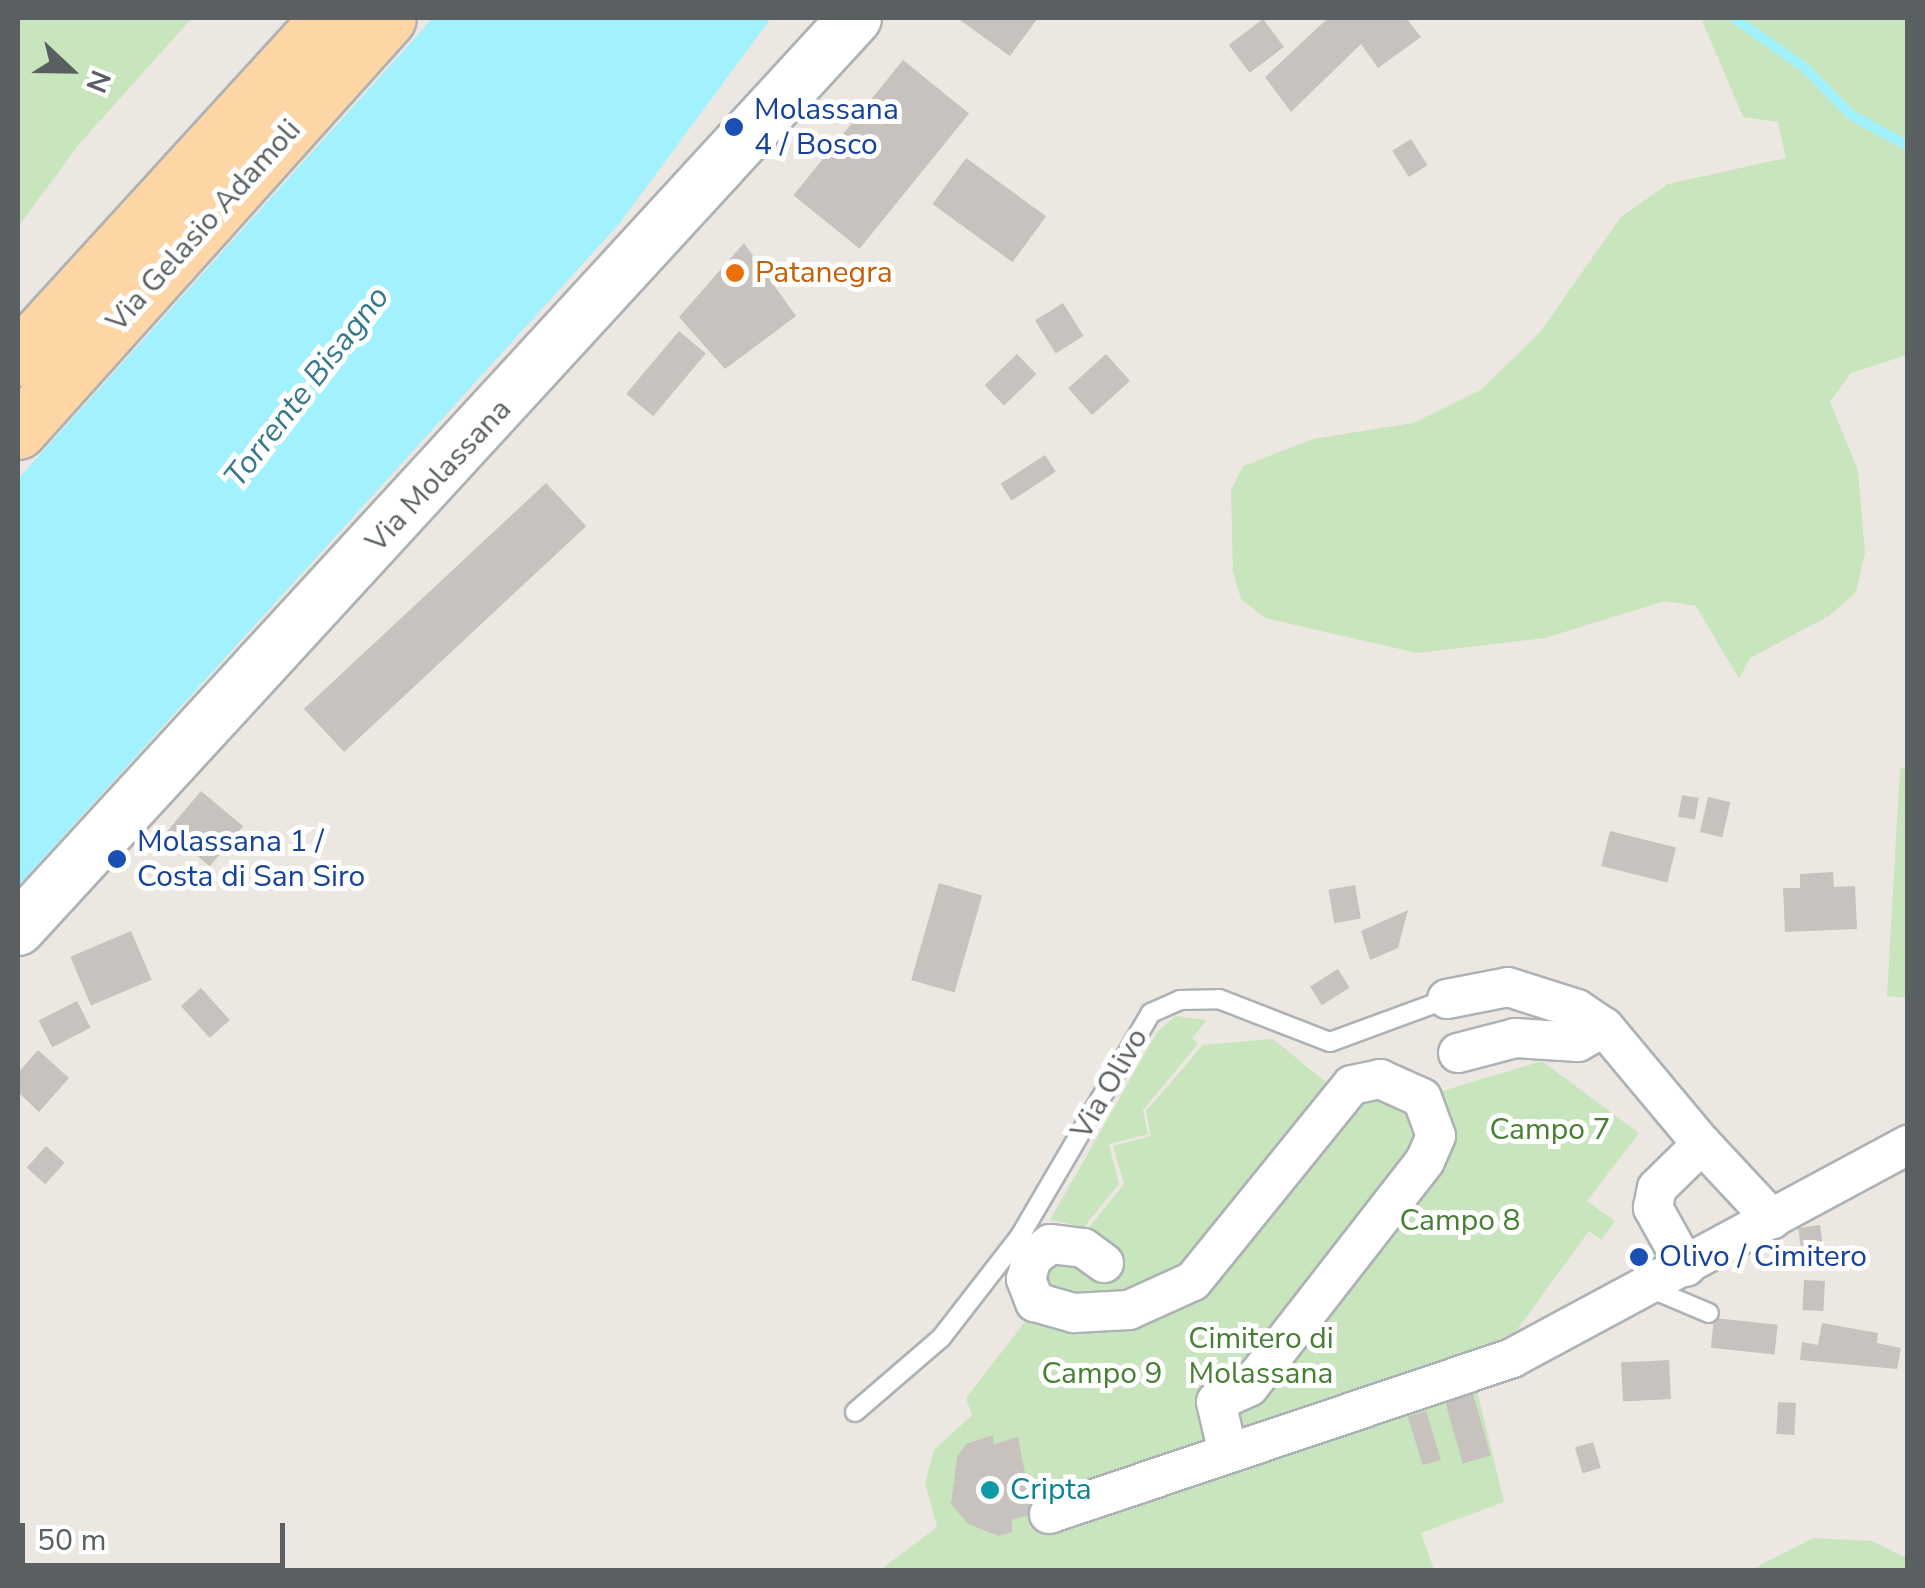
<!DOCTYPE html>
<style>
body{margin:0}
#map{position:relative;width:1925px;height:1588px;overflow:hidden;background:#ede7e2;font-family:"Nunito Sans",sans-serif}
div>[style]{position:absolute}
.green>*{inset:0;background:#c9e5be}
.water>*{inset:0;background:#a1f1fe}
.stream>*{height:10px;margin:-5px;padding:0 5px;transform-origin:5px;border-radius:5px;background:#a1f1fe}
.building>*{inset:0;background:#c8c2bf;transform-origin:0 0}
.roads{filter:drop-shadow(2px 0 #adb2b4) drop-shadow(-2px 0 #adb2b4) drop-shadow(0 2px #adb2b4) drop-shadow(0 -2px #adb2b4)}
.lane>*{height:18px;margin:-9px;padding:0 9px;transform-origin:9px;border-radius:9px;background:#fff}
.street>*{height:38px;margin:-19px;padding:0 19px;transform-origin:19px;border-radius:19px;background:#fff}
.secondary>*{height:52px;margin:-26px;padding:0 26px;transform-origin:26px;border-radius:26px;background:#fff}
.primary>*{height:55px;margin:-27.5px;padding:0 27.5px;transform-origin:27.5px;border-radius:27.5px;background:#fed6a6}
.dots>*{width:28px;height:28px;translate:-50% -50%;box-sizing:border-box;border:5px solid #fff;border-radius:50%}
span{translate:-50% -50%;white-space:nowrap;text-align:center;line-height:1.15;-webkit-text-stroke:10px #fff;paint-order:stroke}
.transit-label{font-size:30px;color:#164399}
.left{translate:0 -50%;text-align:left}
.street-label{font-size:30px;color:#5a6062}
.food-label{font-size:30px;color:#c56008}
.park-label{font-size:30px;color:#478034}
.culture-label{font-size:30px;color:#0d838f}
.water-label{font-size:32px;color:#35798c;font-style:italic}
.frame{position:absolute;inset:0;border:20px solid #5a6062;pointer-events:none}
.north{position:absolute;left:20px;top:20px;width:100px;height:100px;-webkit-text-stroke:8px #fff;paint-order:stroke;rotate:112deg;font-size:28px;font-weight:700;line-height:40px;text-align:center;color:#5a6062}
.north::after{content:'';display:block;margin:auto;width:35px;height:45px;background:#5a6062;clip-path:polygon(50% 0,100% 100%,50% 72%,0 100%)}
.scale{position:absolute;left:20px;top:1523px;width:265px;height:45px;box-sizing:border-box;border:5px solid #5a6062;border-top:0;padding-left:12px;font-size:30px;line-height:35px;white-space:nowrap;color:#5a6062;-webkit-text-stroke:8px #fff;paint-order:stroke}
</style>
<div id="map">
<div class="green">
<i style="clip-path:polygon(18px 18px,192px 18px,80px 143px,18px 227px)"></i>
<i style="clip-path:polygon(1701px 18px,1907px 18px,1907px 355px,1851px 373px,1830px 402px,1858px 470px,1865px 553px,1856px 592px,1829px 616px,1750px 658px,1739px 679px,1696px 606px,1665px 601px,1545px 638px,1417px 653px,1265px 618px,1241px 599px,1233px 572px,1231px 490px,1243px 466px,1313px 439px,1413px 423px,1481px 390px,1540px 332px,1621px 217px,1668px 184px,1786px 158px,1778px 122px,1743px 117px)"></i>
<i style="clip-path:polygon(1907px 767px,1908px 767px,1907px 998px,1887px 996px,1900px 768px)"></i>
<i style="clip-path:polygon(1176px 1016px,1207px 1020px,1192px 1038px,1198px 1044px,1143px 1110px,1148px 1134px,1109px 1144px,1119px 1184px,1084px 1227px,1050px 1220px,1157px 1032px)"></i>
<i style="clip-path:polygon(1273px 1039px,1333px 1088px,1390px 1063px,1421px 1075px,1436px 1093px,1542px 1061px,1639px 1133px,1587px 1201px,1615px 1221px,1601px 1240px,1589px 1231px,1476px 1386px,1504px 1502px,1421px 1533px,1434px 1570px,880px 1570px,937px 1527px,925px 1483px,934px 1450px,972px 1415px,966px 1398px,1032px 1313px,1014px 1293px,1086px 1231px,1124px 1184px,1113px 1146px,1151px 1136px,1146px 1111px,1203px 1045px)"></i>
<i style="clip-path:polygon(1813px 1538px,1872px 1541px,1907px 1558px,1907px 1570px,1751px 1570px)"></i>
</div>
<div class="water">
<i style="clip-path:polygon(433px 18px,771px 18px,619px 224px,18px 886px,18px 479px)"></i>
</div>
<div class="stream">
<i style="left:1734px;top:18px;width:85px;rotate:35deg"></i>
<i style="left:1804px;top:67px;width:67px;rotate:45.6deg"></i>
<i style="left:1851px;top:115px;width:65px;rotate:28.5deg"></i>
</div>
<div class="building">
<i style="clip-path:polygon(957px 18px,1038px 18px,1010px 56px)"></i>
<i style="clip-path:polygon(1328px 18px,1406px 18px,1421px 37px,1378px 68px,1361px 44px,1291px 112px,1265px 77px)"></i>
<i style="left:1263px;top:19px;width:35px;height:43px;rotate:53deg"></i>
<i style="left:903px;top:60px;width:85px;height:174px;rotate:39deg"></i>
<i style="left:1411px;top:139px;width:31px;height:22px;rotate:58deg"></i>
<i style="left:966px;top:158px;width:99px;height:57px;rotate:36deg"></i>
<i style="clip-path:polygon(744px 243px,796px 316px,725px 369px,679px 317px)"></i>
<i style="left:1063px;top:303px;width:39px;height:33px;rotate:58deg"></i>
<i style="left:679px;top:331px;width:35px;height:82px;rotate:40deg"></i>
<i style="left:1017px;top:354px;width:28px;height:45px;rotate:46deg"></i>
<i style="left:1106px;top:354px;width:36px;height:51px;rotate:48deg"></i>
<i style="left:1045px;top:455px;width:20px;height:53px;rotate:57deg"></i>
<i style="left:546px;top:483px;width:59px;height:331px;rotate:47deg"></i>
<i style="left:201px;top:791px;width:55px;height:52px;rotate:40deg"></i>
<i style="left:1682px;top:795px;width:17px;height:22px;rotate:10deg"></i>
<i style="left:1708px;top:797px;width:23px;height:36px;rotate:13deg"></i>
<i style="left:1610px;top:831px;width:68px;height:36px;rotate:14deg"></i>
<i style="clip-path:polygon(1833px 872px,1834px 887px,1855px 886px,1857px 929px,1785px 932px,1783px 888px,1800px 888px,1800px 874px)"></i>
<i style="left:939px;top:883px;width:45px;height:101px;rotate:16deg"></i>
<i style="left:1355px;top:885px;width:34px;height:27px;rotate:80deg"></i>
<i style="clip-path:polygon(1408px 910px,1398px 948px,1370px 960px,1361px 931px)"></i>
<i style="left:131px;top:931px;width:53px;height:66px;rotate:67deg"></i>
<i style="left:1338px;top:969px;width:22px;height:33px;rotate:58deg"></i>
<i style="left:201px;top:988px;width:43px;height:27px;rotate:48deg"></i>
<i style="left:77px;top:1001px;width:30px;height:43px;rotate:63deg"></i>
<i style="clip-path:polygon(38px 1050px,69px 1078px,39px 1112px,18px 1092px,18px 1073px)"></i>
<i style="left:46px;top:1146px;width:25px;height:29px;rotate:42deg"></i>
<i style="left:1820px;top:1225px;width:21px;height:22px;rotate:82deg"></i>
<i style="left:1804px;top:1280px;width:21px;height:30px;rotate:3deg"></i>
<i style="left:1714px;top:1318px;width:64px;height:30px;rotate:6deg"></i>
<i style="clip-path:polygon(1822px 1323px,1878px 1333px,1877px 1343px,1901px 1348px,1897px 1369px,1800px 1360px,1802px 1342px,1818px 1345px)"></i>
<i style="left:1669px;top:1360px;width:39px;height:48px;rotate:87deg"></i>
<i style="left:1473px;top:1394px;width:64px;height:29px;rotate:74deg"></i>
<i style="left:1778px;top:1402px;width:18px;height:32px;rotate:3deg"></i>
<i style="left:1426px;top:1411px;width:51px;height:19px;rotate:73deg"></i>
<i style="clip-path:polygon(993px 1435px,994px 1444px,1018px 1437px,1033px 1514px,1012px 1520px,1012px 1532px,999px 1536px,968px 1524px,951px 1504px,957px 1457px,966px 1444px)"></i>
<i style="left:1593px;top:1442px;width:27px;height:19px;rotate:73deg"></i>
</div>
<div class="roads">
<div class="lane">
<i style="left:1647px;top:1287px;width:67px;rotate:22.8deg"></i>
<i style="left:855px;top:1412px;width:113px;rotate:-40.7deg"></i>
<i style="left:941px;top:1338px;width:129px;rotate:-52.2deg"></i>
<i style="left:1020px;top:1236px;width:259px;rotate:-59.6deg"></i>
<i style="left:1151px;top:1013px;width:32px;rotate:-24deg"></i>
<i style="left:1180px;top:1000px;width:39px;rotate:-1deg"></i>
<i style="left:1219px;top:999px;width:119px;rotate:21.2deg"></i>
<i style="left:1330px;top:1042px;width:125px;rotate:-20.2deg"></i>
</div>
<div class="street">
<i style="left:1447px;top:999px;width:62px;rotate:-11.1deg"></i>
<i style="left:1508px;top:987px;width:72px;rotate:17.7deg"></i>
<i style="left:1577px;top:1009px;width:32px;rotate:34deg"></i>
<i style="left:1604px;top:1027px;width:153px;rotate:50.1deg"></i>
<i style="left:1458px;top:1053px;width:59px;rotate:-14.7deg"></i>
<i style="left:1515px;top:1038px;width:63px;rotate:3.6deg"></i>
<i style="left:1578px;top:1042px;width:30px;rotate:-30deg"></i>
<i style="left:1104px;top:1263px;width:26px;rotate:-144deg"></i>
<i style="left:1083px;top:1248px;width:33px;rotate:-173deg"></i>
<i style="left:1050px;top:1244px;width:23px;rotate:142deg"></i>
<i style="left:1032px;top:1258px;width:22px;rotate:106deg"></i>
<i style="left:1026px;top:1279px;width:25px;rotate:69deg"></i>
<i style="left:1035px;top:1302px;width:41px;rotate:15.8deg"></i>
<i style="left:1074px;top:1313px;width:55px;rotate:-3.1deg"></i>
<i style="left:1129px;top:1310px;width:70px;rotate:-24.4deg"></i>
<i style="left:1193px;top:1281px;width:252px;rotate:-51deg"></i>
<i style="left:1352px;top:1085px;width:29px;rotate:-12deg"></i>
<i style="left:1380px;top:1079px;width:46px;rotate:24.3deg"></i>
<i style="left:1422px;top:1098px;width:40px;rotate:69.8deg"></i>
<i style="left:1436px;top:1136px;width:27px;rotate:114deg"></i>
<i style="left:1425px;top:1161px;width:286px;rotate:127.9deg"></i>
<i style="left:1249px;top:1387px;width:36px;rotate:156deg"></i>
<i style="left:1216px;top:1402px;width:52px;rotate:76.8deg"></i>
<i style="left:1686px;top:1267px;width:68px;rotate:-119.2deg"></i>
<i style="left:1653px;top:1208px;width:20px;rotate:-79deg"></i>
<i style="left:1657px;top:1188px;width:63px;rotate:-44.4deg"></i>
<i style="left:1702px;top:1144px;width:103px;rotate:47deg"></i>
<i style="left:1049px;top:1514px;width:489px;rotate:-18.6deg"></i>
<i style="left:1512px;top:1358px;width:450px;rotate:-28.3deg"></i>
</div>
<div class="secondary">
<i style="left:18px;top:929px;width:1237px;rotate:-47.42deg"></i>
</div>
<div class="primary">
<i style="left:18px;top:358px;width:460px;rotate:-47.6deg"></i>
<i style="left:18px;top:431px;width:554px;rotate:-48.14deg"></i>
</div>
</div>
<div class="dots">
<i style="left:734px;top:127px;background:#1a4fb4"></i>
<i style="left:735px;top:273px;background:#e8710a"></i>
<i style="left:117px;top:859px;background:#1a4fb4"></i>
<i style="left:1639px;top:1257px;background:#1a4fb4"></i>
<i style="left:990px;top:1490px;background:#0f9aa8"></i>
</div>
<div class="transit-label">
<span class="left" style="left:754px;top:127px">Molassana<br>4 / Bosco</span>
<span class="left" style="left:137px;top:859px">Molassana 1 /<br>Costa di San Siro</span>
<span class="left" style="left:1659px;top:1257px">Olivo / Cimitero</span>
</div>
<div class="street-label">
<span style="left:204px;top:226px;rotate:-48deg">Via Gelasio Adamoli</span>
<span style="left:439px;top:476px;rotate:-47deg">Via Molassana</span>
<span style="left:1110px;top:1084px;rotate:-60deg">Via Olivo</span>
</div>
<div class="food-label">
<span class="left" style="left:755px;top:273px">Patanegra</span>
</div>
<div class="park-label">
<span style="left:1550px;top:1130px">Campo 7</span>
<span style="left:1460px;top:1221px">Campo 8</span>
<span style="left:1261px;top:1356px">Cimitero di<br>Molassana</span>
<span style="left:1102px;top:1374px">Campo 9</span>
</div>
<div class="culture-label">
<span class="left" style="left:1010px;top:1490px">Cripta</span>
</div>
<div class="water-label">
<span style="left:307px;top:387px;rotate:-52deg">Torrente Bisagno</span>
</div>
<div class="frame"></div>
<div class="north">N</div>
<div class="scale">50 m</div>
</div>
